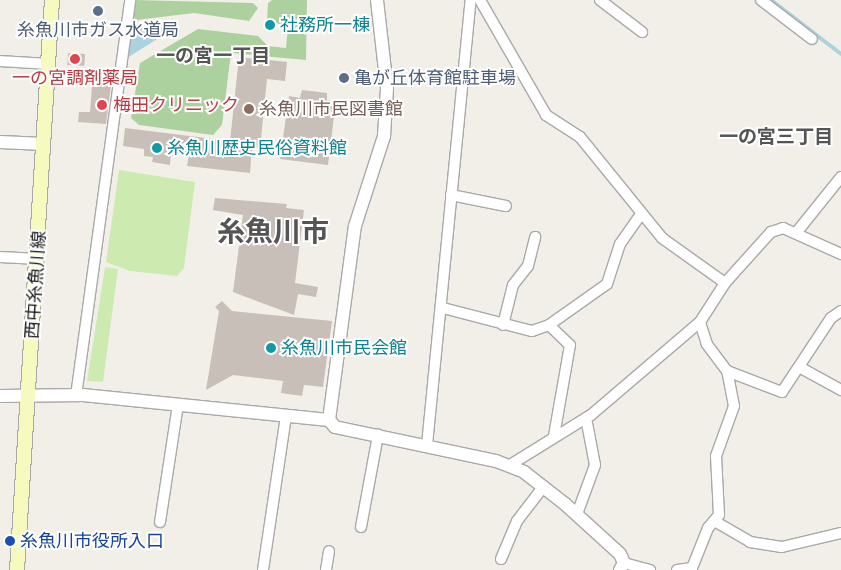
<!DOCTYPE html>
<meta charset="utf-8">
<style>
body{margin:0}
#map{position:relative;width:841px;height:570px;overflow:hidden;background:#f2efe9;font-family:"Roboto Condensed","Noto Sans JP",sans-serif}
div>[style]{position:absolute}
.grass>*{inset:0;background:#cdebb0}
.forest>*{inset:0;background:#add19e}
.water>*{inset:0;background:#aad3df}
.stream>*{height:4px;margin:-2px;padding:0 2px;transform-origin:2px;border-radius:2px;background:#aad3df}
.building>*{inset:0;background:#c7bfb8;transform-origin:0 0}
.roads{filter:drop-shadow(1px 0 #a9a9a9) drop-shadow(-1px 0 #a9a9a9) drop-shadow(0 1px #a9a9a9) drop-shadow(0 -1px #a9a9a9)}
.minor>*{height:10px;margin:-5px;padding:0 5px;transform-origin:5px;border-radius:5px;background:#fff}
.tertiary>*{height:12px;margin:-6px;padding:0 6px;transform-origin:6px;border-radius:6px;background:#fff}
.secondary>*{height:14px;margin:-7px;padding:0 7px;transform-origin:7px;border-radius:7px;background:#f7fabf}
.dots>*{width:14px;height:14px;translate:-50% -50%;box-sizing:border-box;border:2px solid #fff;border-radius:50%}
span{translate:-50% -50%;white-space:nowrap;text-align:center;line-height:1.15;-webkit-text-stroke:4px #fff;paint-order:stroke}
.culture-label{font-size:18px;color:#0d838f}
.left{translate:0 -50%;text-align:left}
.service-label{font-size:18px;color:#4e5e75}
.health-label{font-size:18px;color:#be3a42}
.education-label{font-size:18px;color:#785e54}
.street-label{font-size:18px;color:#222}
.transit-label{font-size:18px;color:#164399}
.neighbourhood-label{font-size:19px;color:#555;font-weight:700}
.town-label{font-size:28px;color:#555;font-weight:700}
</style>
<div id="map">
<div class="grass">
<i style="clip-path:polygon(119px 170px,195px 182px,184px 268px,177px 276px,130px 271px,106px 262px)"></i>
<i style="clip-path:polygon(105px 267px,118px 269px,103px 382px,87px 381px)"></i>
</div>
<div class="forest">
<i style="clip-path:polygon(134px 0,253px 3px,258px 8px,249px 21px,194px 13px,137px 20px,132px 16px)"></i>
<i style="clip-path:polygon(272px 0,307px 0,306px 60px,231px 53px,222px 125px,213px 135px,139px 125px,131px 118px,140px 63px,198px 29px,258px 36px,268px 46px,286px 48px,288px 26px,267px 21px,268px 3px)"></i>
</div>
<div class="water">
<i style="clip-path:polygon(152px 25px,163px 28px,162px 36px,127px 58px,132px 32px)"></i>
</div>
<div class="stream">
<i style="left:771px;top:0;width:88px;rotate:37.6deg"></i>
</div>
<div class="building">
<i style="left:68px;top:53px;width:17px;height:12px;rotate:3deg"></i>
<i style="clip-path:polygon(239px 57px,287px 62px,285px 81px,267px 79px,260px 148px,252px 147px,250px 173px,187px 166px,189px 154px,171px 152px,170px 165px,152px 162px,153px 157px,144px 156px,144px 149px,123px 146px,125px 128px,230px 141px)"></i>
<i style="clip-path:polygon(92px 85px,111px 86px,106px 124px,78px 122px,79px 112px,90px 112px)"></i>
<i style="clip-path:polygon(302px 90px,327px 93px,327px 100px,336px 101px,328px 165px,280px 159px,289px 96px,300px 98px)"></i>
<i style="clip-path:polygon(215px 198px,287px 204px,286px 208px,304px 210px,295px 283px,318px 287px,316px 297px,298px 294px,294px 315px,233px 292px,243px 215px,213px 210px)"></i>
<i style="clip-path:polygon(222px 301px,232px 311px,332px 321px,323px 387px,304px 385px,302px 396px,281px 393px,283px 381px,233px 375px,206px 390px,219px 311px,215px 307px)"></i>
</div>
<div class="roads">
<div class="minor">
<i style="left:480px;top:0;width:133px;rotate:60.1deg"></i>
<i style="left:546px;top:115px;width:40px;rotate:32.9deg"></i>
<i style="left:580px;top:137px;width:130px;rotate:50.9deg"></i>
<i style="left:662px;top:238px;width:77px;rotate:35.5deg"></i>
<i style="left:600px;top:0;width:53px;rotate:37.3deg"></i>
<i style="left:761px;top:0;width:64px;rotate:37.4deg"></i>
<i style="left:0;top:61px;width:49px;rotate:3.5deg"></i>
<i style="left:451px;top:195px;width:56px;rotate:11.3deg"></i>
<i style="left:796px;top:233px;width:72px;rotate:-51.2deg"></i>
<i style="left:0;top:257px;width:39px;rotate:3deg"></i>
<i style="left:443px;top:308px;width:92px;rotate:14.5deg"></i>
<i style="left:532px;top:331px;width:18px;rotate:-19deg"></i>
<i style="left:549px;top:325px;width:71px;rotate:-35.3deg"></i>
<i style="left:607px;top:284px;width:42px;rotate:-72deg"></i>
<i style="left:620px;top:244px;width:35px;rotate:-55deg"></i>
<i style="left:503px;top:325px;width:41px;rotate:-76deg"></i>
<i style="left:513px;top:285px;width:24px;rotate:-52deg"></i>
<i style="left:528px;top:266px;width:30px;rotate:-76deg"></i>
<i style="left:549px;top:325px;width:29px;rotate:44deg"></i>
<i style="left:570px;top:345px;width:92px;rotate:100deg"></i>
<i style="left:801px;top:368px;width:46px;rotate:28.8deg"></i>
<i style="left:727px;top:371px;width:59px;rotate:20.9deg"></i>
<i style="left:782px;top:392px;width:89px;rotate:-56.5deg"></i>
<i style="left:831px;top:318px;width:12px;rotate:-35deg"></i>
<i style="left:76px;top:396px;width:400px;rotate:-82.2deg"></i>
<i style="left:427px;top:445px;width:447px;rotate:-84.4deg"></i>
<i style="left:510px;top:465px;width:95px;rotate:-31.7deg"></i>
<i style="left:591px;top:415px;width:143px;rotate:-40.5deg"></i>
<i style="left:700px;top:322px;width:46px;rotate:-57.3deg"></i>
<i style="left:725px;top:283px;width:69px;rotate:-48deg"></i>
<i style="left:771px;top:232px;width:13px;rotate:-18deg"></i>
<i style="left:783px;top:228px;width:64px;rotate:24.1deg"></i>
<i style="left:577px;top:514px;width:52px;rotate:-69.8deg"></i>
<i style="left:595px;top:465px;width:48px;rotate:-100.8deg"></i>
<i style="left:160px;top:522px;width:119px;rotate:-81.3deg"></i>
<i style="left:716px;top:522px;width:39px;rotate:30deg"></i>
<i style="left:750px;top:542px;width:32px;rotate:9deg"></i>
<i style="left:782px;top:547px;width:61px;rotate:-13.3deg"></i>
<i style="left:361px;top:527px;width:94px;rotate:-79.5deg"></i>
<i style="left:501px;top:559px;width:41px;rotate:-67.2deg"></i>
<i style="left:517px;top:521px;width:44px;rotate:-52.4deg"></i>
<i style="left:624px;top:563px;width:27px;rotate:15deg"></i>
<i style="left:263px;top:570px;width:156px;rotate:-81.5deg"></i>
<i style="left:326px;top:570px;width:19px;rotate:-81deg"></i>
<i style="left:677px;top:570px;width:15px;rotate:-8deg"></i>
<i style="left:692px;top:568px;width:43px;rotate:-68.2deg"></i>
<i style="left:708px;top:528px;width:17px;rotate:-50deg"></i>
<i style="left:719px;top:515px;width:59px;rotate:-92.9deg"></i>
<i style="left:716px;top:456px;width:53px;rotate:-70.2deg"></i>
<i style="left:734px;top:406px;width:36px;rotate:-101deg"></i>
<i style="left:727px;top:371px;width:34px;rotate:-127deg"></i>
<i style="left:707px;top:344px;width:23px;rotate:-108deg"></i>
</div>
<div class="tertiary">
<i style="left:0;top:142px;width:44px;rotate:2.6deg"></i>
<i style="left:0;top:396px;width:83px;rotate:-0.7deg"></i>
<i style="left:83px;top:395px;width:247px;rotate:5.8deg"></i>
<i style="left:329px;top:420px;width:9px;rotate:49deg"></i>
<i style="left:335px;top:427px;width:165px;rotate:11.9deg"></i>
<i style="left:496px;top:461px;width:30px;rotate:21deg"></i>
<i style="left:524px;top:472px;width:52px;rotate:38deg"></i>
<i style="left:565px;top:504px;width:74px;rotate:42.3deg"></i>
<i style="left:620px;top:554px;width:10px;rotate:66deg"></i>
<i style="left:624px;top:563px;width:8px;rotate:120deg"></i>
<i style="left:329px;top:420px;width:196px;rotate:-82.4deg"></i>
<i style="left:355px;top:226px;width:95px;rotate:-72.1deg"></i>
<i style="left:384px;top:136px;width:48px;rotate:-86.4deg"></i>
<i style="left:387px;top:88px;width:89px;rotate:-96.5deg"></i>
</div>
<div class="secondary">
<i style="left:17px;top:570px;width:571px;rotate:-86.49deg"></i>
</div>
</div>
<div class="dots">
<i style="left:98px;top:11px;background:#5c6f8a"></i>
<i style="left:270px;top:25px;background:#0f9aa8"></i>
<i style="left:75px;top:59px;background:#e0444e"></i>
<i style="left:344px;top:78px;background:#5c6f8a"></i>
<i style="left:102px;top:105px;background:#e0444e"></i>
<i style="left:249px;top:109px;background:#8d6e63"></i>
<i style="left:157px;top:148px;background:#0f9aa8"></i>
<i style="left:271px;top:348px;background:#0f9aa8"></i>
<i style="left:10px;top:541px;background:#1a4fb4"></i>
</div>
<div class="culture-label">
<span class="left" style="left:280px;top:25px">社務所一棟</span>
<span class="left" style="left:167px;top:148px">糸魚川歴史民俗資料館</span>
<span class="left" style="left:281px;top:348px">糸魚川市民会館</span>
</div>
<div class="service-label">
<span style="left:98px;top:30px">糸魚川市ガス水道局</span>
<span class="left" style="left:354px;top:78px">亀が丘体育館駐車場</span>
</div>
<div class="health-label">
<span style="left:75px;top:78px">一の宮調剤薬局</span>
<span class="left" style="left:113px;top:105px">梅田クリニック</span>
</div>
<div class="education-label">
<span class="left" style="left:259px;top:109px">糸魚川市民図書館</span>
</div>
<div class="street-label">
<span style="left:36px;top:285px;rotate:-86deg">西中糸魚川線</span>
</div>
<div class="transit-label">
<span class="left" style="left:20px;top:541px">糸魚川市役所入口</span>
</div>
<div class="neighbourhood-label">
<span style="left:213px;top:56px">一の宮一丁目</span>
<span style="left:776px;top:137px">一の宮三丁目</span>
</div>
<div class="town-label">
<span style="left:273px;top:232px">糸魚川市</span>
</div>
</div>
